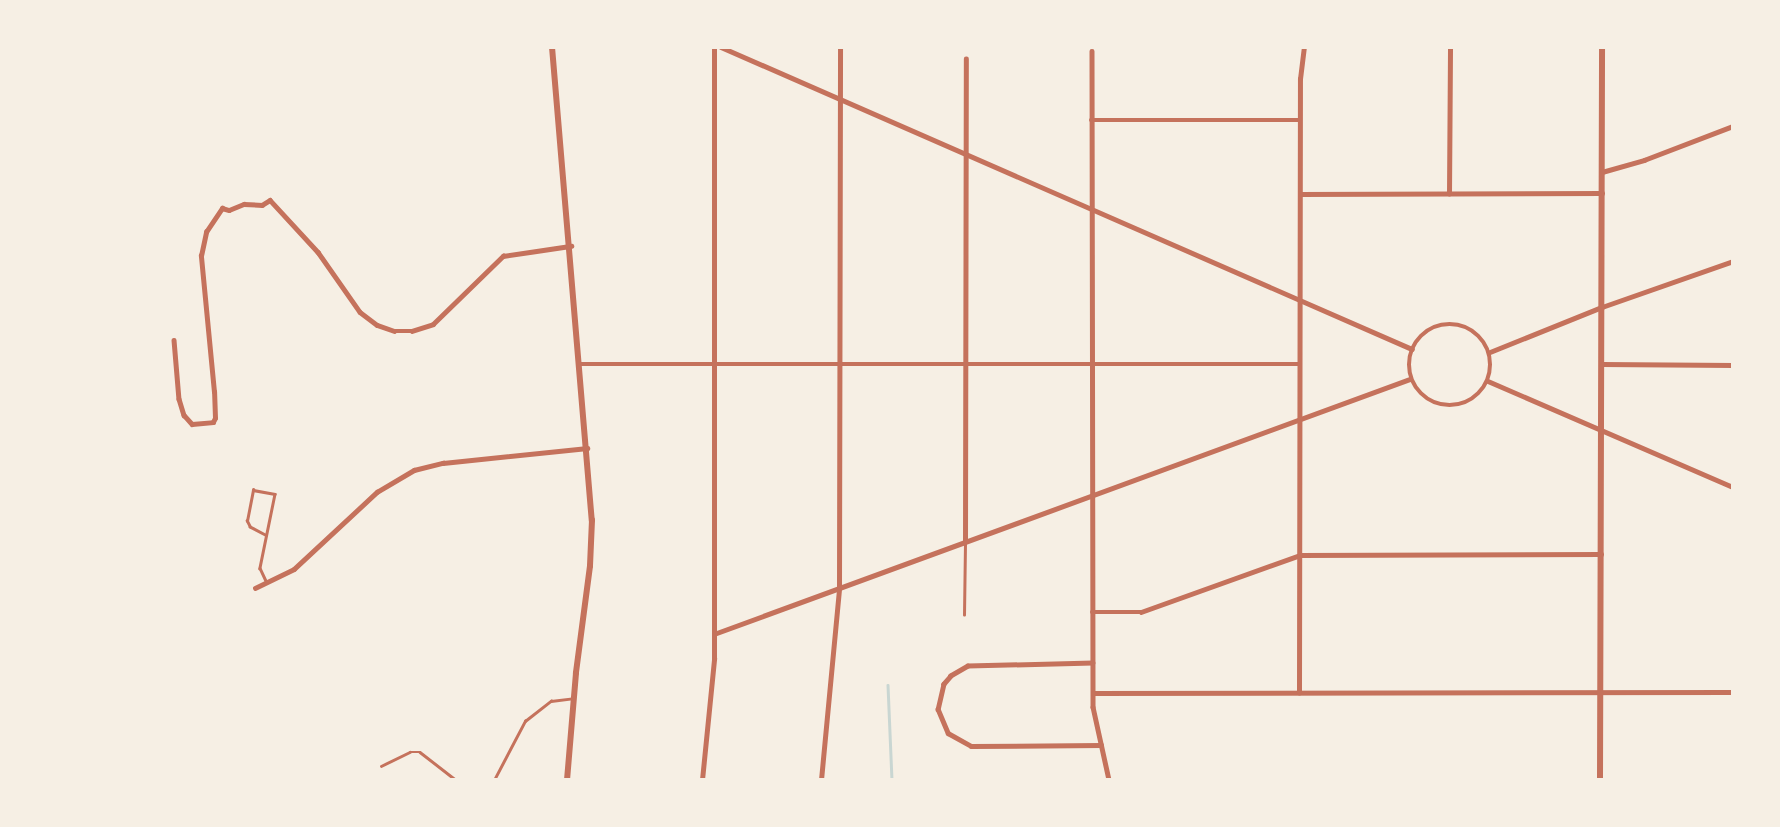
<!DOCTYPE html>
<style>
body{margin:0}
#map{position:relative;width:1780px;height:827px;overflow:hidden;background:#f6efe4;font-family:"Golos Text",sans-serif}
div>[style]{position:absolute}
.stream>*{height:2.5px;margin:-1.25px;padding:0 1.25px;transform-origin:1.25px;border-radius:1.25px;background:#c9d6d2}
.service>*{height:2.5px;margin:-1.25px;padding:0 1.25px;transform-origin:1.25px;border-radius:1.25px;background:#c5725c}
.minor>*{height:4.5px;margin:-2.25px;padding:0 2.25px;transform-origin:2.25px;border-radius:2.25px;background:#c5725c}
.minor>.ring{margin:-2.25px;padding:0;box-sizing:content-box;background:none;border:4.5px solid #c5725c;border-radius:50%}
.tertiary>*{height:6px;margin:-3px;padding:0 3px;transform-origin:3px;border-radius:3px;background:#c5725c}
span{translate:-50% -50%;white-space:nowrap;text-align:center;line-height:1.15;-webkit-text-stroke:7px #f6efe4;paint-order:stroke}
.frame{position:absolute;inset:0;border:49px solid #f6efe4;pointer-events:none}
</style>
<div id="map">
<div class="stream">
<i style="left:888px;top:685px;width:95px;rotate:87.6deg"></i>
</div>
<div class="service">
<i style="left:265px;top:535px;width:17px;rotate:-152deg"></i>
<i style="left:250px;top:527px;width:7px;rotate:-117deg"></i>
<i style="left:247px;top:521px;width:32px;rotate:-79deg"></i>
<i style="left:253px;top:490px;width:22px;rotate:10deg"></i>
<i style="left:275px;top:494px;width:76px;rotate:101.5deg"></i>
<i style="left:260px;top:568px;width:14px;rotate:65deg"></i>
<i style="left:964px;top:615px;width:73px;rotate:-89.2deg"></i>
<i style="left:381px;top:766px;width:32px;rotate:-26deg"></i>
<i style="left:410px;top:752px;width:10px"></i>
<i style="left:420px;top:752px;width:46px;rotate:37.9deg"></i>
<i style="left:494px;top:780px;width:67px;rotate:-62.3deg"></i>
<i style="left:525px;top:721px;width:33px;rotate:-38deg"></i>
<i style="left:551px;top:701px;width:23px;rotate:-7deg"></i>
</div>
<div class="minor">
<i style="left:721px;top:47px;width:754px;rotate:23.61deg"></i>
<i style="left:1092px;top:51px;width:656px;rotate:89.91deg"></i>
<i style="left:1093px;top:707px;width:75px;rotate:77.6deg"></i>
<i style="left:1091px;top:120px;width:209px"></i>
<i style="left:1602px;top:172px;width:44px;rotate:-15.9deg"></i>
<i style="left:1644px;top:160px;width:95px;rotate:-20.9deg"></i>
<i style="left:1300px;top:194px;width:302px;rotate:-0.2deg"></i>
<i style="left:1449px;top:194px;width:147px;rotate:-89.6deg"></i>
<i class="ring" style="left:1409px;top:324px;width:77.5px;height:77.5px"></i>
<i style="left:174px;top:340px;width:59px;rotate:85.2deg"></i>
<i style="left:179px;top:399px;width:17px;rotate:73deg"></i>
<i style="left:184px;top:415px;width:12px;rotate:48deg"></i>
<i style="left:192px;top:424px;width:21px;rotate:-5deg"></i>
<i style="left:213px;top:422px;width:4px;rotate:-63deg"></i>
<i style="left:215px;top:418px;width:26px;rotate:-92deg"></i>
<i style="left:214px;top:392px;width:137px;rotate:-95.5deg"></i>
<i style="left:201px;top:256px;width:25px;rotate:-78deg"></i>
<i style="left:206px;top:232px;width:29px;rotate:-56deg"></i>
<i style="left:222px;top:208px;width:7px;rotate:16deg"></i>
<i style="left:229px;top:210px;width:16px;rotate:-22deg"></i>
<i style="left:244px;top:204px;width:18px;rotate:3deg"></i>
<i style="left:262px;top:205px;width:9px;rotate:-32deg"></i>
<i style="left:270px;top:200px;width:71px;rotate:47.3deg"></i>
<i style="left:318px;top:252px;width:73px;rotate:55deg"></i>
<i style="left:360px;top:312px;width:21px;rotate:37deg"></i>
<i style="left:377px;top:325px;width:18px;rotate:19deg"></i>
<i style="left:394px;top:331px;width:18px"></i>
<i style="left:412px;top:331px;width:22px;rotate:-18deg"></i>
<i style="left:433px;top:324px;width:98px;rotate:-44.2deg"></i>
<i style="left:503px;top:256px;width:69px;rotate:-8.4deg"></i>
<i style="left:1490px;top:352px;width:121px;rotate:-21.9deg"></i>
<i style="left:1602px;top:307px;width:139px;rotate:-19.3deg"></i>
<i style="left:581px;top:364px;width:719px"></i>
<i style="left:1602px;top:364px;width:131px;rotate:0.4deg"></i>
<i style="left:1488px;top:381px;width:267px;rotate:23.4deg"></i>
<i style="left:965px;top:542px;width:483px;rotate:-89.9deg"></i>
<i style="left:255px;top:588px;width:43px;rotate:-26deg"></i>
<i style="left:294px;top:569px;width:113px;rotate:-42.9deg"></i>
<i style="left:377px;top:492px;width:43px;rotate:-30.7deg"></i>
<i style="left:414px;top:470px;width:30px;rotate:-14deg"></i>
<i style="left:443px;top:463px;width:145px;rotate:-5.9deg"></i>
<i style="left:1092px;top:612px;width:49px"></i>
<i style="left:1141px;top:612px;width:169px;rotate:-19.7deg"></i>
<i style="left:1300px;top:555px;width:301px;rotate:-0.2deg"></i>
<i style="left:714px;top:634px;width:741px;rotate:-20.12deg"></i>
<i style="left:1093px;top:663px;width:125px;rotate:178.6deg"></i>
<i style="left:968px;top:666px;width:20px;rotate:150deg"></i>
<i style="left:951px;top:676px;width:11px;rotate:131deg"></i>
<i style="left:944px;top:684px;width:26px;rotate:103deg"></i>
<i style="left:938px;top:709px;width:26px;rotate:67deg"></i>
<i style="left:948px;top:733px;width:26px;rotate:29deg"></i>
<i style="left:971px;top:746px;width:130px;rotate:-0.4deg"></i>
<i style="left:1093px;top:693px;width:640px;rotate:-0.09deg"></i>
<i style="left:1299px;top:693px;width:614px;rotate:-89.91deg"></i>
<i style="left:1300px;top:79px;width:32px;rotate:-83deg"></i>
<i style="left:702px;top:780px;width:122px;rotate:-84.3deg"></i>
<i style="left:714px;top:659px;width:612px;rotate:-90deg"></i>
<i style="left:821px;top:780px;width:193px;rotate:-84.6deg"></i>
<i style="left:839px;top:588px;width:541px;rotate:-89.89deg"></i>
</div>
<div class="tertiary">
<i style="left:552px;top:47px;width:475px;rotate:85.2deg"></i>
<i style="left:592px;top:520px;width:46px;rotate:92.5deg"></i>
<i style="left:590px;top:566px;width:108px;rotate:97.5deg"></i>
<i style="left:576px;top:673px;width:107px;rotate:94.8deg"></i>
<i style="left:1600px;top:780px;width:733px;rotate:-89.84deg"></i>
</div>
<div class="frame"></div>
</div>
